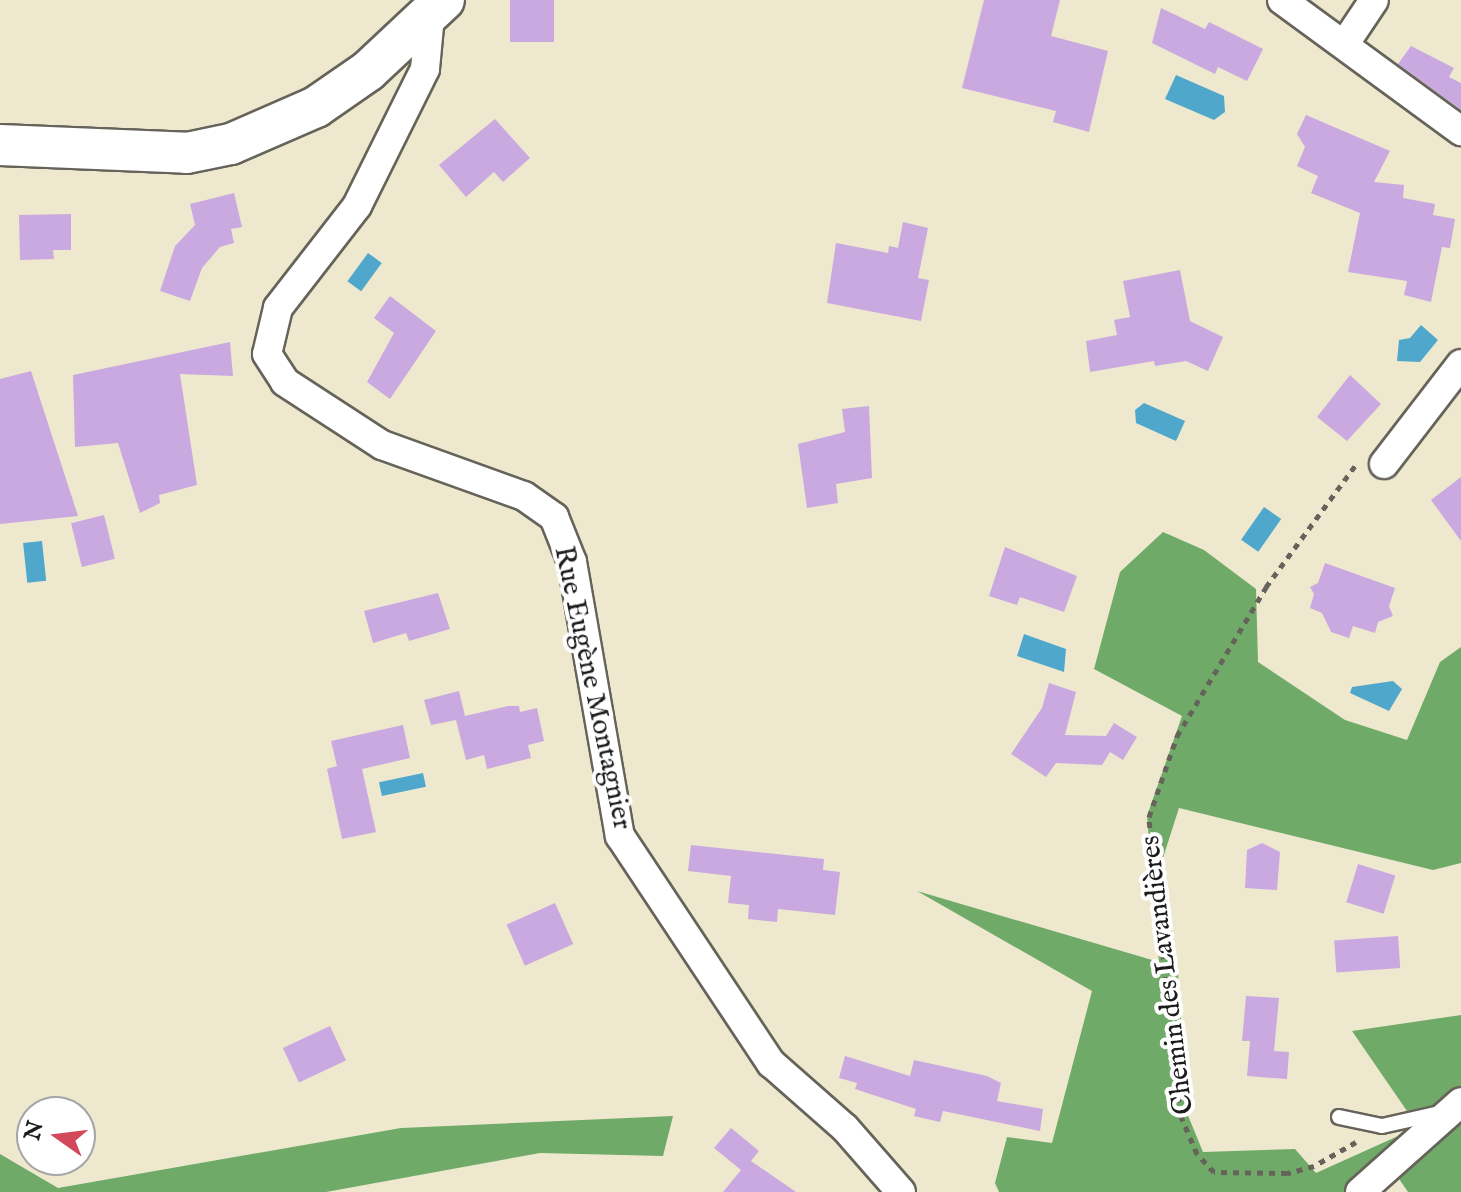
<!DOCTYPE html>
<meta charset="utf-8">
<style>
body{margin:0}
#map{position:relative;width:1461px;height:1192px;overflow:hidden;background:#eee9ce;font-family:"IM FELL English",serif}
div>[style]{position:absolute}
.forest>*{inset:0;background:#6faa69}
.water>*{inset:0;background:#4fa7cc;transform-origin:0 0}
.building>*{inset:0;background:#c9a9df;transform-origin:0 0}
.path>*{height:5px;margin-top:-2.5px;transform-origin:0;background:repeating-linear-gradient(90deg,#66645a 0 6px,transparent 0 12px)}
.roads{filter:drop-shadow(2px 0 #66645a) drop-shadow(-2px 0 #66645a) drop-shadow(0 2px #66645a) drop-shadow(0 -2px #66645a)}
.lane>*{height:14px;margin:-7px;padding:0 7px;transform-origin:7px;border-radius:7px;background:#fff}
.street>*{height:28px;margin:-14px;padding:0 14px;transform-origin:14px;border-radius:14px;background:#fff}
.secondary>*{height:40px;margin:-20px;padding:0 20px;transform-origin:20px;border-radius:20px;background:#fff}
span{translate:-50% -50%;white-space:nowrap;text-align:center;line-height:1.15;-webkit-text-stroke:8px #fff;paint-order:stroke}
.street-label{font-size:28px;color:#1c1c1c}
.north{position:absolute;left:16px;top:1096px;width:80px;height:80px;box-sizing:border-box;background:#fff;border:2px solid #a4a4a4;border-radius:50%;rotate:284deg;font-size:22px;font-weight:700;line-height:32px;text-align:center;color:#1c1c1c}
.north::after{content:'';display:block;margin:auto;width:28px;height:36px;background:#d1495b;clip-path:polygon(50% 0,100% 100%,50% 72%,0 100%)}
</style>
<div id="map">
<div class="forest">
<i style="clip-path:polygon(1163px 532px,1204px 550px,1256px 589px,1258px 662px,1345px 720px,1407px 740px,1440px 662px,1461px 647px,1461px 863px,1433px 870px,1179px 808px,1162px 861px,1178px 973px,1187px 1113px,1203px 1152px,1295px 1149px,1316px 1173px,1418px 1127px,1347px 1192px,999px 1192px,995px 1183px,1007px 1137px,1052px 1143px,1092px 991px,917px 891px,1159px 962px,1147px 816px,1182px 716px,1094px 669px,1120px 572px)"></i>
<i style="clip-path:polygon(1461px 1015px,1461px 1090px,1447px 1103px,1407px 1111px,1352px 1031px)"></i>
<i style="clip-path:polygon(673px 1116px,663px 1156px,540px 1153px,326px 1192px,0 1192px,0 1154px,58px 1188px,401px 1128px)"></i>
<i style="clip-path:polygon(1461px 1120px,1461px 1192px,1408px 1192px,1397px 1176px)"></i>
</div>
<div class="water">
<i style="clip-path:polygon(1176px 75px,1224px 96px,1225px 112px,1214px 120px,1165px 99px)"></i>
<i style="left:368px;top:253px;width:17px;height:35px;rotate:36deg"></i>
<i style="clip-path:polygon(1421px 325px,1438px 340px,1420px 362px,1397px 361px,1399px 340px,1410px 338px)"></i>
<i style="clip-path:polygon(1144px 403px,1185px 421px,1176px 441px,1136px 423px,1135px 410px)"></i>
<i style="left:1264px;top:507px;width:21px;height:40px;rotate:35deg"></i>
<i style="left:42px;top:541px;width:40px;height:19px;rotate:84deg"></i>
<i style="clip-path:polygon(1024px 634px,1066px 649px,1064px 672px,1017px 656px)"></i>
<i style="clip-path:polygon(1393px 681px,1402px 689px,1389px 711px,1350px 693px,1352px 687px)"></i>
<i style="left:423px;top:773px;width:14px;height:45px;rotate:78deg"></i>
</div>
<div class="building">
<i style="left:510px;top:0;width:44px;height:42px"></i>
<i style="clip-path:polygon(984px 0,1060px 0,1051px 36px,1108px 51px,1089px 132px,1053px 122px,1056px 111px,962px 88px)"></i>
<i style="clip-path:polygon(1161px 8px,1205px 29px,1209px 22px,1263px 49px,1247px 81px,1218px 67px,1215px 74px,1152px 43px)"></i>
<i style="clip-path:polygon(1411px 46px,1454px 68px,1449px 77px,1461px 83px,1461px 110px,1398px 64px)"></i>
<i style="clip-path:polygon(1306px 115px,1390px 151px,1374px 182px,1404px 185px,1403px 198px,1435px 204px,1433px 215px,1455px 219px,1450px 248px,1442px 247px,1431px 302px,1404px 295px,1407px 281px,1348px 272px,1360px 213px,1311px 193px,1318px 176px,1297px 166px,1305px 147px,1297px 134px)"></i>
<i style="clip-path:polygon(495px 119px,530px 158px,503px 182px,494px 172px,466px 197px,439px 165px)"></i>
<i style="clip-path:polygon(234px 193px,242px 227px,231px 229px,234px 243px,220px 247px,202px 268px,190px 301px,160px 291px,175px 246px,195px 225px,190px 204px)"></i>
<i style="clip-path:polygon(71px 214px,71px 250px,53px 250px,54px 259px,20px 260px,19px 215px)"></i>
<i style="clip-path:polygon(903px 222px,928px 228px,918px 278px,929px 280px,921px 321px,827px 303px,836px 243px,888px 253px,889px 246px,898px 248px)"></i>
<i style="clip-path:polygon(1180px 270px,1190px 321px,1223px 337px,1208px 371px,1186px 361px,1155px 366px,1154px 361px,1090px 372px,1086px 341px,1117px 335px,1114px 320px,1130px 317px,1123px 281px)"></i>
<i style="clip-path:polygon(390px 296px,436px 331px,390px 399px,367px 382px,394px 333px,374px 318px)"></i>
<i style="clip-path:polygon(230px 342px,233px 376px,180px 374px,197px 485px,159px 495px,160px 503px,140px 513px,118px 443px,75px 447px,73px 375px)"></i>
<i style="clip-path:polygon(31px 371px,78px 516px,0 524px,0 379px)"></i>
<i style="clip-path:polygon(1350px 375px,1381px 404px,1347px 441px,1317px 417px)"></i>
<i style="clip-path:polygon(869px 406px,872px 478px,836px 484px,838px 503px,807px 508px,798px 444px,845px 432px,842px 409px)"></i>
<i style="clip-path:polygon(1461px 477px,1461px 541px,1431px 500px)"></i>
<i style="left:104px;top:515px;width:45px;height:34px;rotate:76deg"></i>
<i style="clip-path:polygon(1005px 547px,1077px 576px,1064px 612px,1020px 597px,1017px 605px,989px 596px)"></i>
<i style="clip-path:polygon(1325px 563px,1395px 588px,1389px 606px,1393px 616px,1378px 622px,1375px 633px,1353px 626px,1349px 638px,1331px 632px,1322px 613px,1310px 608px,1314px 594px,1310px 587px,1318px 583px)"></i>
<i style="clip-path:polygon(438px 593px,450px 629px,409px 641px,406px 633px,373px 643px,364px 611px)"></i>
<i style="clip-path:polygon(1049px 683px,1076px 692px,1065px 735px,1106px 736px,1114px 723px,1137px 737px,1123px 760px,1110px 752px,1102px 765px,1056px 763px,1046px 777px,1011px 754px,1042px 708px)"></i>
<i style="clip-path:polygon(459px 691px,465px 716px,508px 706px,519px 706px,520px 712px,537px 708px,544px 741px,528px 745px,531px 758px,487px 769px,484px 755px,466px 760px,456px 720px,431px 725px,424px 700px)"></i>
<i style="clip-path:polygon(403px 725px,410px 758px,362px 769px,376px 832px,342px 839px,327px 769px,337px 766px,331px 741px)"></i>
<i style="clip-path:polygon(1262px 843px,1280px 852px,1277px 890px,1245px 888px,1247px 850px)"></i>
<i style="clip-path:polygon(691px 845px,824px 859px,823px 870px,840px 872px,835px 915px,778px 909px,777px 922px,748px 919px,749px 905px,728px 903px,731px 876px,688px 871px)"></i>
<i style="left:1358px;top:864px;width:39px;height:40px;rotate:17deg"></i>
<i style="left:555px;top:903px;width:45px;height:53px;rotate:66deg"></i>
<i style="left:1398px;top:936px;width:32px;height:64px;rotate:86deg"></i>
<i style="clip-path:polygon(1246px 996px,1279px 998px,1274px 1051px,1289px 1052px,1287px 1079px,1247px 1076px,1250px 1041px,1242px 1041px)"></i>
<i style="left:330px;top:1026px;width:38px;height:52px;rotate:65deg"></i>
<i style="clip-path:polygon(845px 1056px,910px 1076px,914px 1060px,987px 1076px,1001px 1083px,997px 1101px,1043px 1109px,1040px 1131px,943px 1111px,940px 1122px,914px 1116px,916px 1109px,855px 1089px,857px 1083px,839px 1078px)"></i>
<i style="clip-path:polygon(731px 1128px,759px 1151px,751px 1161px,796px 1192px,723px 1192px,741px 1170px,714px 1148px)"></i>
</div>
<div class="path">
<i style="left:1356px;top:1142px;width:48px;rotate:150.3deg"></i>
<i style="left:1314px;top:1166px;width:28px;rotate:165deg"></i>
<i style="left:1287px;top:1173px;width:73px;rotate:-179.2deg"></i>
<i style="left:1214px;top:1172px;width:25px;rotate:-133deg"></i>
<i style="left:1197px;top:1154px;width:43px;rotate:-113deg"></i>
<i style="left:1180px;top:1114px;width:299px;rotate:-96deg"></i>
<i style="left:1149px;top:817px;width:86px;rotate:-70.9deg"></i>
<i style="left:1177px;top:736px;width:174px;rotate:-59.1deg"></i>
<i style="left:1266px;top:587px;width:154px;rotate:-53.7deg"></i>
</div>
<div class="roads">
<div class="lane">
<i style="left:1339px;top:1117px;width:44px;rotate:11.8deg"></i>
<i style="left:1382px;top:1126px;width:59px;rotate:-12.6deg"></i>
</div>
<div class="street">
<i style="left:1282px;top:0;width:222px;rotate:36.2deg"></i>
<i style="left:430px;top:16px;width:53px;rotate:95.4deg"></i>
<i style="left:425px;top:69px;width:153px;rotate:116.4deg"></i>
<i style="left:357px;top:206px;width:129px;rotate:127.8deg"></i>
<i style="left:278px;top:308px;width:47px;rotate:103.4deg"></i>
<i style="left:267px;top:354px;width:33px;rotate:57deg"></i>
<i style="left:285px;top:382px;width:116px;rotate:33deg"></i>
<i style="left:382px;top:445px;width:151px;rotate:19.8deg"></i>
<i style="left:524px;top:496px;width:37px;rotate:35deg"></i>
<i style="left:554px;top:517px;width:48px;rotate:68.2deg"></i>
<i style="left:572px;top:562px;width:278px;rotate:80.1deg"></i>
<i style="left:620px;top:836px;width:273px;rotate:56.4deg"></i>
<i style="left:771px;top:1063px;width:98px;rotate:41.3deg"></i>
<i style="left:845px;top:1128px;width:85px;rotate:48.8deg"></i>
<i style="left:1346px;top:42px;width:50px;rotate:-56.3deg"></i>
<i style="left:1384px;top:464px;width:126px;rotate:-52.4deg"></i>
<i style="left:1360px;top:1192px;width:135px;rotate:-41.7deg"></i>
</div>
<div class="secondary">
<i style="left:0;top:145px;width:187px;rotate:2.4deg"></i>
<i style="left:187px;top:153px;width:45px;rotate:-11.6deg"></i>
<i style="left:231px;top:144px;width:93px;rotate:-23.5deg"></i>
<i style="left:316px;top:107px;width:63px;rotate:-34.7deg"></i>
<i style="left:368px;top:71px;width:104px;rotate:-43.1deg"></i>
</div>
</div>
<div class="street-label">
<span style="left:592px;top:688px;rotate:78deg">Rue Eugène Montagnier</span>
<span style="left:1168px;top:975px;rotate:-97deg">Chemin des Lavandières</span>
</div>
<div class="north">N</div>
</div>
